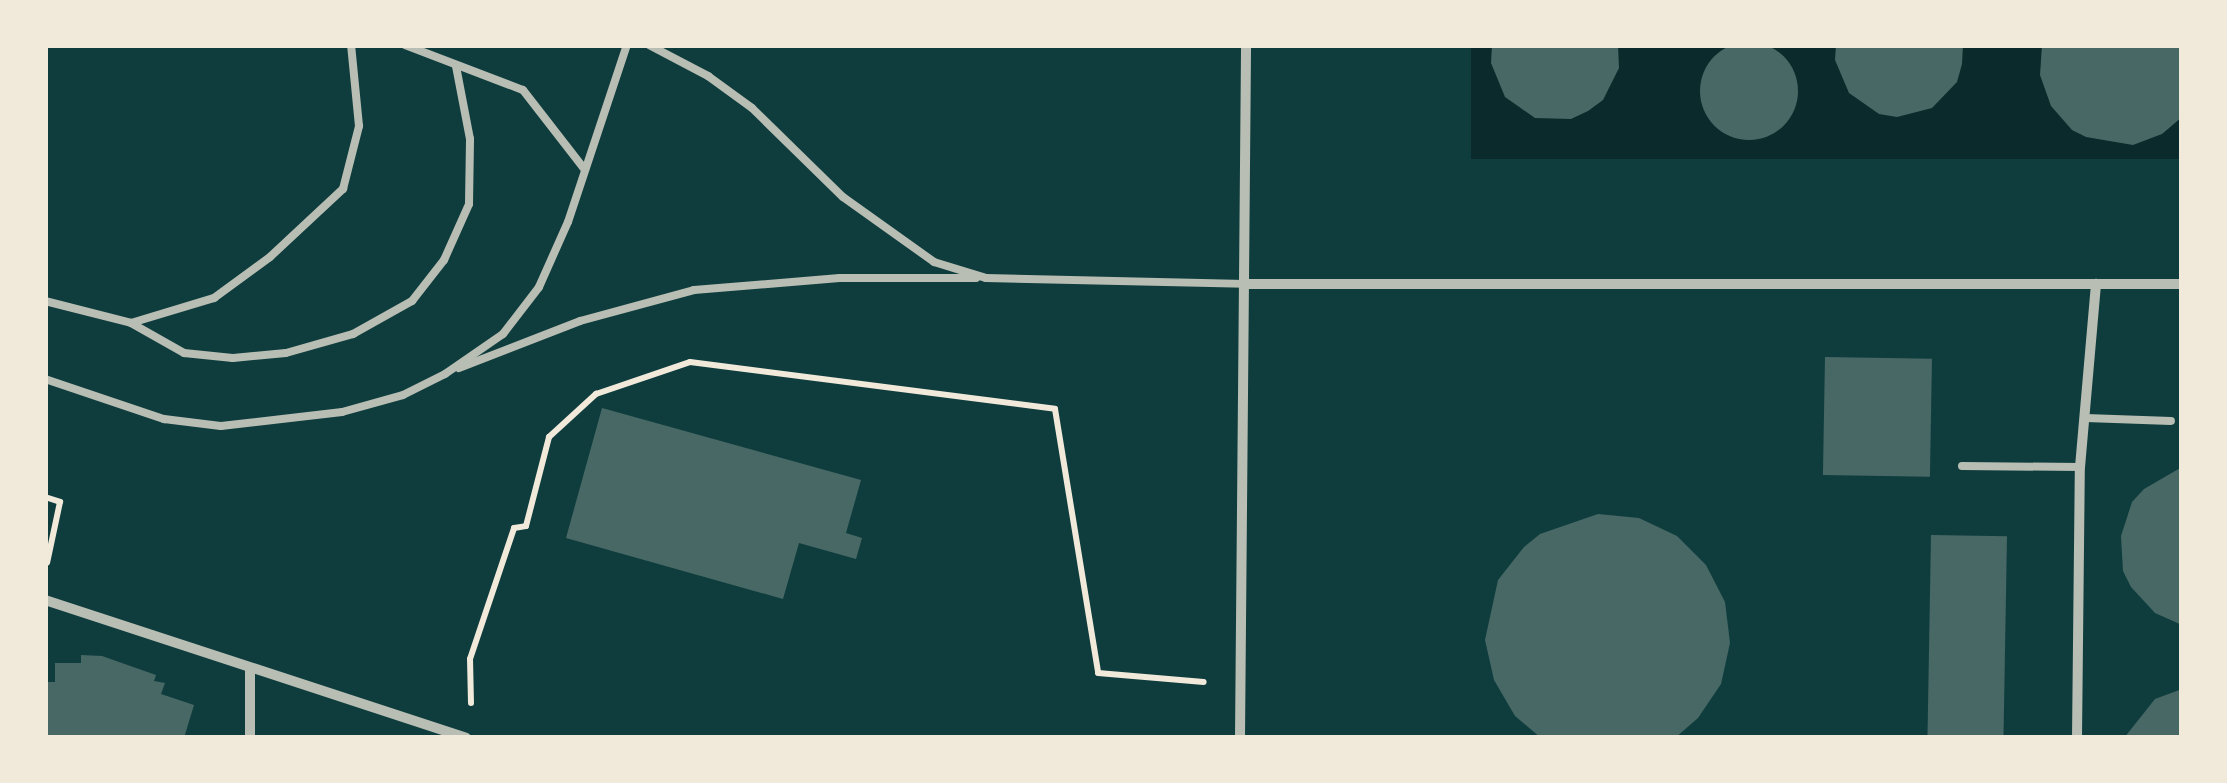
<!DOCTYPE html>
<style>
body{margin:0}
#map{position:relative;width:2227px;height:783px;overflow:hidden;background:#0f3d3e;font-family:"Archivo Narrow",sans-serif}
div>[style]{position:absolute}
.water>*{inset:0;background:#0a2a2b;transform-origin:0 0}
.building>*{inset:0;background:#486865;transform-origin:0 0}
.round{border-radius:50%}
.path>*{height:6px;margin:-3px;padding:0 3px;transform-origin:3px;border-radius:3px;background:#f1e9da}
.service>*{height:8px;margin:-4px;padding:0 4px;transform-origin:4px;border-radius:4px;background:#b8beb3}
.minor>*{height:10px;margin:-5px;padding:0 5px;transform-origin:5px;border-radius:5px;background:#b8beb3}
span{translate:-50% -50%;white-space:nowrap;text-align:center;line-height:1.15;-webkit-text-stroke:10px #f1e9da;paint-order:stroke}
.frame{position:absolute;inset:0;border:48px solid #f1e9da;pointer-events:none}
</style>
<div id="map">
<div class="water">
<i style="left:1471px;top:45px;width:711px;height:114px"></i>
</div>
<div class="building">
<i class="round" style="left:1700px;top:42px;width:98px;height:98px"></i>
<i style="clip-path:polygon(1492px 45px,1618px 45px,1619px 68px,1603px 100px,1588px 111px,1571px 119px,1535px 118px,1505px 97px,1491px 63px)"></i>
<i style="clip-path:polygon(1836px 45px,1963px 45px,1962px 64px,1957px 82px,1932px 108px,1897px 117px,1879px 114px,1849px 93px,1835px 60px)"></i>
<i style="clip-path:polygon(2042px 45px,2182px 45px,2182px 117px,2162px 134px,2133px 145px,2086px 137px,2072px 130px,2051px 106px,2040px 75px)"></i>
<i style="left:1825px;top:357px;width:107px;height:118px;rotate:1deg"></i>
<i style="clip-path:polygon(602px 408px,861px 480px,846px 533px,862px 538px,856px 559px,799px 543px,783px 599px,566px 538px)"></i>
<i style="clip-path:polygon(2182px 467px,2182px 625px,2155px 613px,2131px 587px,2123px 571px,2121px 536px,2132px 502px,2144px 489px)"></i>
<i style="clip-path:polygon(1598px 514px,1639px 518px,1677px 536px,1706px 565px,1725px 602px,1730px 643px,1721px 684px,1698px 718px,1675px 738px,1541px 738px,1515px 716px,1494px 680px,1485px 640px,1498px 580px,1524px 547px,1540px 534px)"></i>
<i style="left:1931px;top:535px;width:76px;height:203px;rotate:1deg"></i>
<i style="clip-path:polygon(81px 655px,102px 656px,156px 675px,154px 681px,165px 683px,161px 694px,194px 705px,184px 738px,45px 735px,45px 682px,55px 682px,55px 663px,81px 663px)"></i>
<i style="clip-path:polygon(2182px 689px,2182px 738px,2124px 738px,2155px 699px)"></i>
</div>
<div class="path">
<i style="left:45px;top:497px;width:16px;rotate:18deg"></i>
<i style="left:60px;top:502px;width:62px;rotate:102deg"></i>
<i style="left:471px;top:703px;width:44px;rotate:-91.3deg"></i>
<i style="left:470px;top:659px;width:138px;rotate:-71.4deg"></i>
<i style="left:514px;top:528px;width:12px;rotate:-9deg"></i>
<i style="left:526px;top:526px;width:92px;rotate:-75.5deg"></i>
<i style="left:549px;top:437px;width:64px;rotate:-42.5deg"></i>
<i style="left:596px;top:394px;width:99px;rotate:-18.8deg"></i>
<i style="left:690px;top:362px;width:368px;rotate:7.3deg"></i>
<i style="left:1055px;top:409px;width:267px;rotate:80.7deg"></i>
<i style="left:1098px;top:673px;width:106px;rotate:4.9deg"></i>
</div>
<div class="service">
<i style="left:405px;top:45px;width:126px;rotate:20.9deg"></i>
<i style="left:523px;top:90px;width:101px;rotate:52.2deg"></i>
<i style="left:649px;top:45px;width:67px;rotate:27.7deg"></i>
<i style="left:708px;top:76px;width:54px;rotate:36deg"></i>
<i style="left:752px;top:108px;width:127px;rotate:44.4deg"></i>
<i style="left:843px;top:197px;width:112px;rotate:35.5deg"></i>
<i style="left:934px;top:262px;width:54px;rotate:17.1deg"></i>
<i style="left:986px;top:278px;width:259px;rotate:1.3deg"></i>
<i style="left:45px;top:301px;width:89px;rotate:14.3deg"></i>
<i style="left:131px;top:323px;width:61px;rotate:29.5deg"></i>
<i style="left:184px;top:353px;width:49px;rotate:5.8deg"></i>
<i style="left:233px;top:358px;width:53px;rotate:-5.4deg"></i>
<i style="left:286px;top:353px;width:70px;rotate:-15.8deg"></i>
<i style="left:353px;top:334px;width:68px;rotate:-29.2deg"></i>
<i style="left:412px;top:301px;width:52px;rotate:-52deg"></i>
<i style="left:444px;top:260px;width:61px;rotate:-65.9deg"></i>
<i style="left:469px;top:204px;width:65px;rotate:-89.1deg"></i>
<i style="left:470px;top:139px;width:74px;rotate:-100.9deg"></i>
<i style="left:131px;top:323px;width:87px;rotate:-16.8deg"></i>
<i style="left:214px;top:298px;width:69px;rotate:-36.2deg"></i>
<i style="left:270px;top:257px;width:100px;rotate:-43deg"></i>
<i style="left:343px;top:189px;width:65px;rotate:-75.7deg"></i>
<i style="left:359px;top:126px;width:81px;rotate:-95.6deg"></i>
<i style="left:459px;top:368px;width:130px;rotate:-21.2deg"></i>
<i style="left:580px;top:321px;width:118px;rotate:-15.2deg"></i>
<i style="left:694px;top:290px;width:146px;rotate:-4.7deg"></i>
<i style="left:840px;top:278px;width:136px"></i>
<i style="left:45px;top:379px;width:126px;rotate:18.6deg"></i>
<i style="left:164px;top:419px;width:57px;rotate:7deg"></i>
<i style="left:221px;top:426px;width:122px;rotate:-6.6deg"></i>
<i style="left:342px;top:412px;width:63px;rotate:-15.6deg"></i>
<i style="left:403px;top:395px;width:47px;rotate:-26.6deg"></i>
<i style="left:445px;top:374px;width:70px;rotate:-34.6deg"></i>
<i style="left:503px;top:334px;width:59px;rotate:-52.5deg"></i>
<i style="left:539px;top:287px;width:71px;rotate:-66deg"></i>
<i style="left:568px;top:222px;width:187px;rotate:-71.6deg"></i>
<i style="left:2086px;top:418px;width:85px;rotate:2deg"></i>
<i style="left:1962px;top:466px;width:118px;rotate:0.5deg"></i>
</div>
<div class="minor">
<i style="left:1245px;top:284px;width:937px"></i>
<i style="left:45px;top:600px;width:443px;rotate:18.1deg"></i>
<i style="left:250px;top:738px;width:68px;rotate:-90deg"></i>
<i style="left:1240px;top:738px;width:693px;rotate:-89.5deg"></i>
<i style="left:2077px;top:738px;width:271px;rotate:-89.4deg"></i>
<i style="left:2080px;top:467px;width:184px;rotate:-85deg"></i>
</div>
<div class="frame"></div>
</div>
